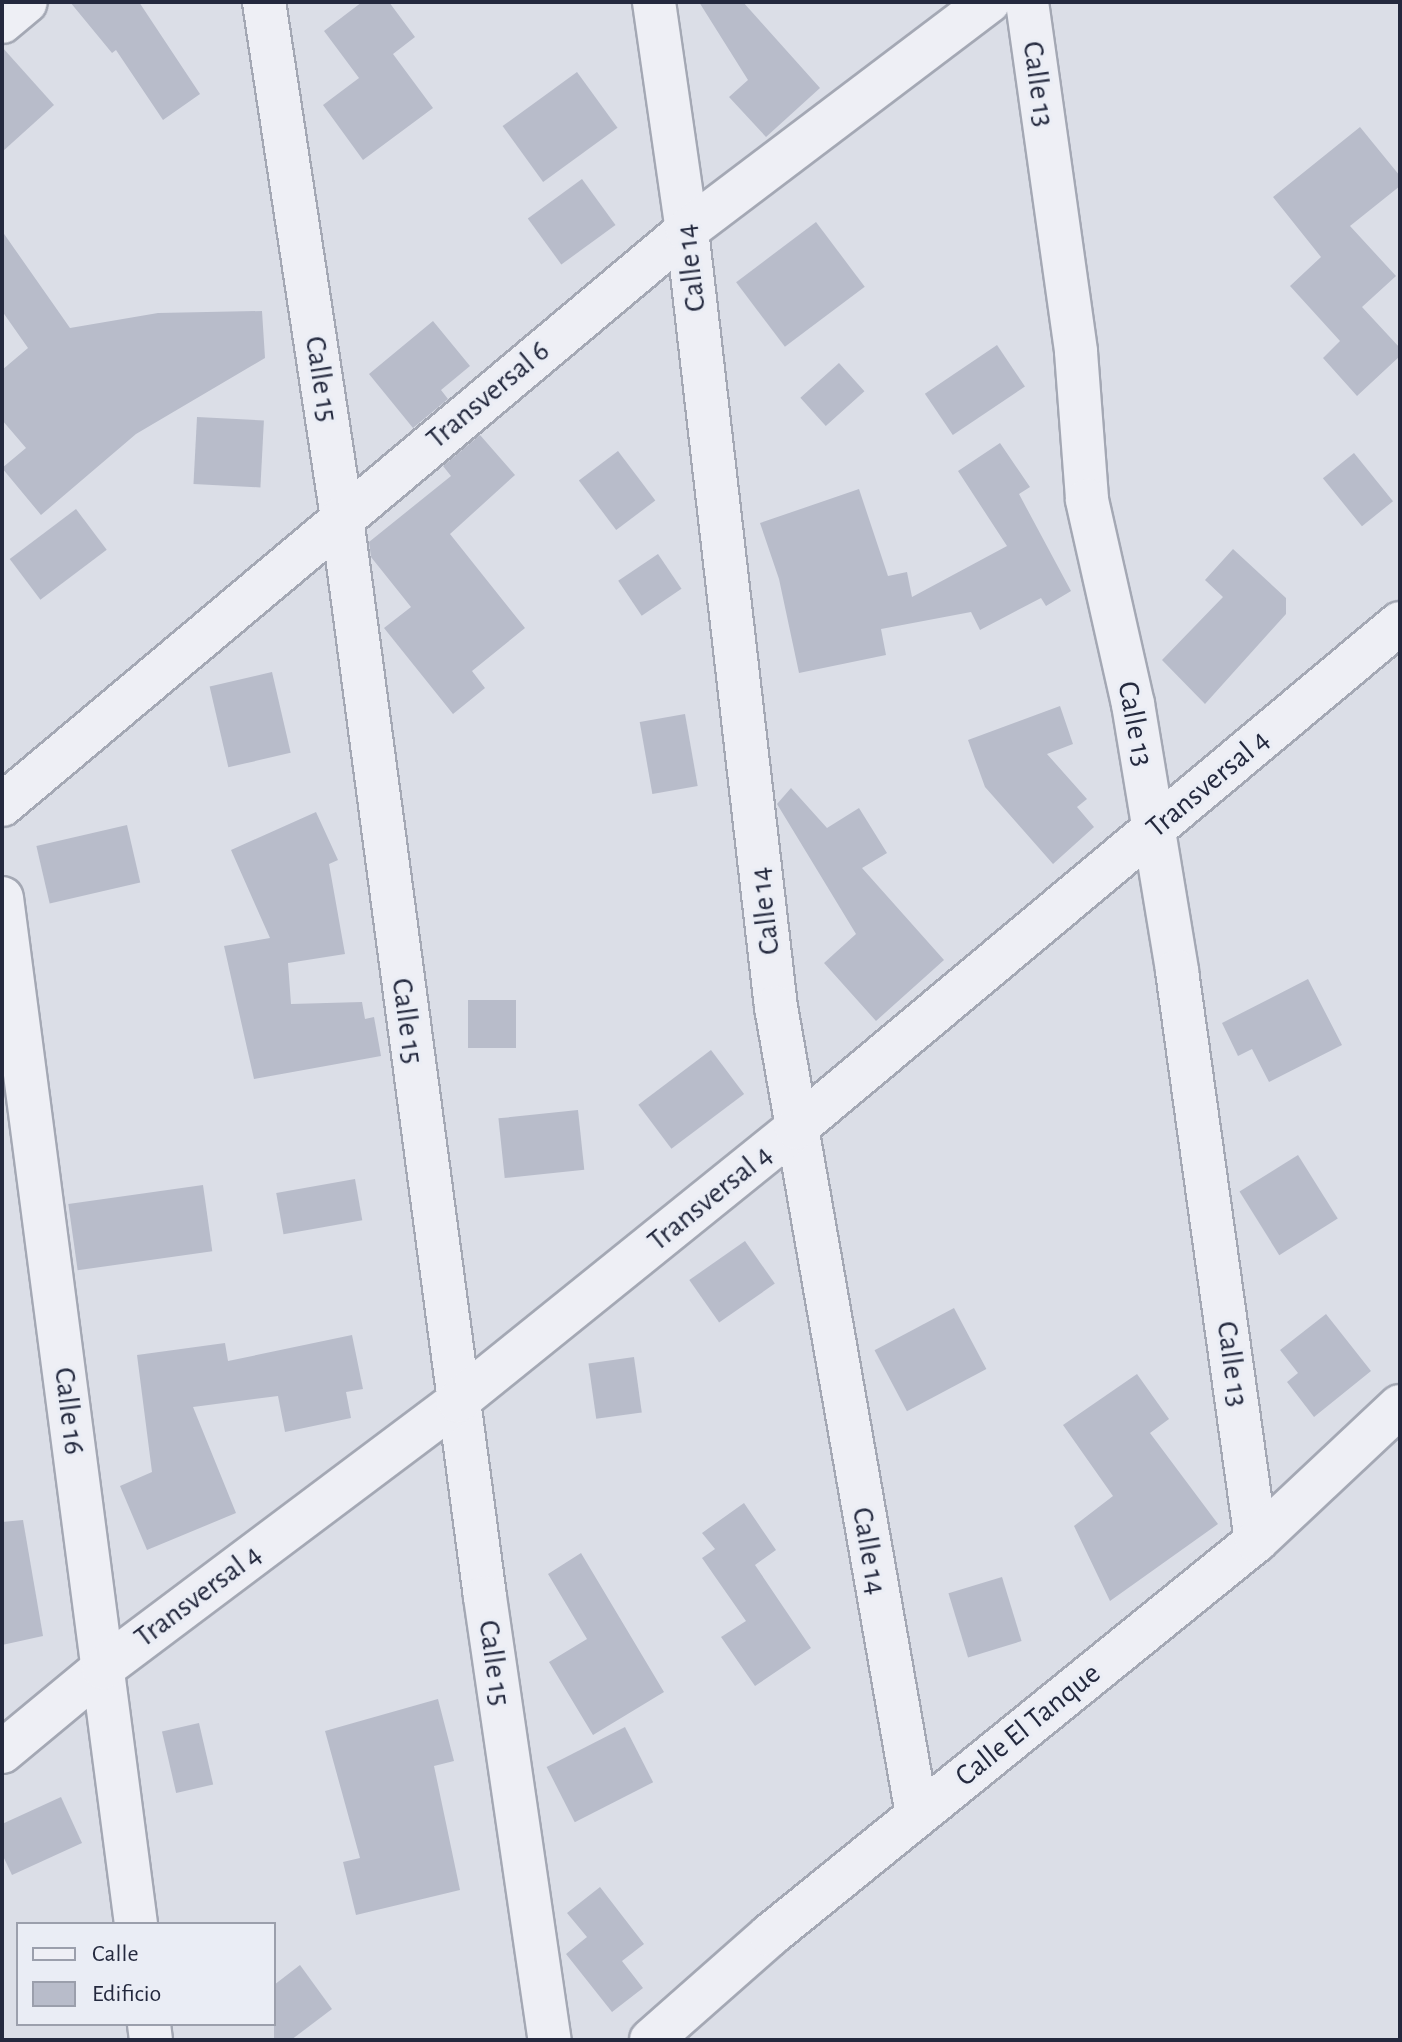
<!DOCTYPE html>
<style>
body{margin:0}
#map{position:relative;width:1402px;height:2042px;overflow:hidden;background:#dbdee7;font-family:"Alegreya Sans",sans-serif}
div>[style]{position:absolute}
.building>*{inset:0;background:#b8bcca;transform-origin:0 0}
.roads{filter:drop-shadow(2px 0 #a4a8b4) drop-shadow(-2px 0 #a4a8b4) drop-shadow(0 2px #a4a8b4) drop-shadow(0 -2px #a4a8b4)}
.minor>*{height:42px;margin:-21px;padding:0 21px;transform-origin:21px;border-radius:21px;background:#eeeff5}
span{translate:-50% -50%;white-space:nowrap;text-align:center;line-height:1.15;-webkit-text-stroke:6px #eaedf5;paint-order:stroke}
.street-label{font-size:30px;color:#24293e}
.frame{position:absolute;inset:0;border:4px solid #24293e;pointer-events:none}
.legend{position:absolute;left:16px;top:1922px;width:260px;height:104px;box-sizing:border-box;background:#eaedf5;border:2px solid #9b9fac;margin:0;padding:10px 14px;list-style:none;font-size:24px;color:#24293e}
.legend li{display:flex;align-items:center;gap:16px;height:40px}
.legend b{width:40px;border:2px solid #9b9fac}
</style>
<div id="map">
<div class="building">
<i style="clip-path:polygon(70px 2px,139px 2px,200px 94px,163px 120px,116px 50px,112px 53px)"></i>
<i style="clip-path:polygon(362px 2px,389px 2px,415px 37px,393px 54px,433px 108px,363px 160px,323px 105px,359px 78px,324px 31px)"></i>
<i style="clip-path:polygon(699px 2px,743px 2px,820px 88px,766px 137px,729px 97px,748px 80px)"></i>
<i style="clip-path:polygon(2px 47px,54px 105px,2px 152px)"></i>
<i style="left:577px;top:72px;width:69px;height:92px;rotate:54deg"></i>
<i style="clip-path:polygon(1360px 127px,1400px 176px,1400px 186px,1350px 226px,1396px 276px,1362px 307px,1400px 348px,1400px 356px,1357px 396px,1323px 358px,1340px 341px,1290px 286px,1321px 257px,1273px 197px)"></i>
<i style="left:582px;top:179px;width:57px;height:67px;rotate:54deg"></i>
<i style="left:816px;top:222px;width:81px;height:100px;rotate:53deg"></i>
<i style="clip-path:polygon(2px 231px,70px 328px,158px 313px,262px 311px,265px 358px,136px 434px,41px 515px,2px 468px,26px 448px,2px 420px,2px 370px,28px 348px,2px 311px)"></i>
<i style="clip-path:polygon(433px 321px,470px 366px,441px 390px,448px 399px,413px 428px,369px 374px)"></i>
<i style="left:997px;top:345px;width:50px;height:87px;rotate:56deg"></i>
<i style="left:839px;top:363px;width:38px;height:52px;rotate:48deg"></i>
<i style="left:197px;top:417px;width:67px;height:67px;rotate:3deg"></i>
<i style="clip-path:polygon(480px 435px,515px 475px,450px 534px,525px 628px,472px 671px,485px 688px,453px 714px,384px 628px,411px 607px,371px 557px,369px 542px,451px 476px,443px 466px)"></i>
<i style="clip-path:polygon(1000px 443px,1030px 487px,1019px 494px,1071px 591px,1046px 606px,1041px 598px,980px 630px,971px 612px,881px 629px,886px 655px,799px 673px,779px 579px,760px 523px,859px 489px,888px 576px,907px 572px,912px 597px,1007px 546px,958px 471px)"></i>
<i style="left:618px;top:451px;width:62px;height:49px;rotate:53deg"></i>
<i style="left:1354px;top:453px;width:62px;height:40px;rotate:51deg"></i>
<i style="left:76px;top:509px;width:51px;height:83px;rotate:53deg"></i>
<i style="clip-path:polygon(1233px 549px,1286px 598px,1286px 614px,1205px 704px,1162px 660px,1223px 597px,1205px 580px)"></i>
<i style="left:658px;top:554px;width:42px;height:48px;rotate:56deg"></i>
<i style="left:272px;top:672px;width:83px;height:64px;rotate:77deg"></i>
<i style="clip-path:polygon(1060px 706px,1073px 744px,1047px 754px,1087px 799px,1077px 807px,1094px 827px,1053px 864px,985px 787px,968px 740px)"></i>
<i style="left:685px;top:714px;width:73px;height:46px;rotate:80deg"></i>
<i style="clip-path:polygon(791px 788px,827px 828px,859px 808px,887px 853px,862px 868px,944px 960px,876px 1021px,824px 963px,856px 934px,777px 804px)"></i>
<i style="clip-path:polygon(316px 812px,338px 860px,329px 864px,345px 954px,288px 963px,291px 1004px,362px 1002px,365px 1019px,374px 1017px,381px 1056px,254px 1079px,224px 946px,270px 938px,231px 850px)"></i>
<i style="left:127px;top:825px;width:59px;height:93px;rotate:77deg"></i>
<i style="clip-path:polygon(1308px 979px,1342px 1045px,1269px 1082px,1252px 1049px,1238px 1056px,1222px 1023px)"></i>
<i style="left:468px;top:1000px;width:48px;height:48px"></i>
<i style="left:711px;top:1050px;width:55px;height:91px;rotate:53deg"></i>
<i style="left:578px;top:1110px;width:60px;height:80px;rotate:84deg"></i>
<i style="left:1298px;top:1155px;width:75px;height:69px;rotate:58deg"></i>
<i style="left:355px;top:1179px;width:42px;height:80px;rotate:80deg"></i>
<i style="left:203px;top:1185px;width:67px;height:136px;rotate:82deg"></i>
<i style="left:745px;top:1241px;width:52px;height:68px;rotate:55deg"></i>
<i style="left:954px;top:1308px;width:69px;height:90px;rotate:62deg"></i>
<i style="clip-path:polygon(1326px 1314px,1371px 1371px,1314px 1417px,1287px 1382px,1298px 1373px,1280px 1350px)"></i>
<i style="clip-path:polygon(352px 1335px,363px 1389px,346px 1392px,351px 1418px,285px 1432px,278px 1396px,193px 1407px,236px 1513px,147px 1550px,120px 1486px,152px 1472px,137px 1355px,225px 1343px,228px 1361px)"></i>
<i style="left:634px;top:1357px;width:56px;height:46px;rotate:82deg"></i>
<i style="clip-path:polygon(1137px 1374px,1169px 1419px,1150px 1433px,1218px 1524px,1110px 1601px,1074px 1526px,1113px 1496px,1063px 1425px)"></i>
<i style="clip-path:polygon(744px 1503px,776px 1550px,755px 1565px,811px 1648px,755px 1686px,721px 1637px,746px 1621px,702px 1558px,715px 1549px,702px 1533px)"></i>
<i style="clip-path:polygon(23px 1520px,43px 1636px,2px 1645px,2px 1522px)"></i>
<i style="clip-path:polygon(581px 1553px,664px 1692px,593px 1735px,549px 1662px,587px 1639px,548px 1574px)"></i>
<i style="left:1002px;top:1577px;width:67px;height:56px;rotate:73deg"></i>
<i style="clip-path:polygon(438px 1699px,454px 1761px,434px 1766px,460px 1890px,356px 1915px,343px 1862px,360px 1858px,325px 1731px)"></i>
<i style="left:199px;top:1723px;width:63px;height:38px;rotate:77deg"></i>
<i style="left:625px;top:1727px;width:62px;height:88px;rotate:63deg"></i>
<i style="clip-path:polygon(61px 1797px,82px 1843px,12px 1875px,2px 1854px,2px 1824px)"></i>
<i style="clip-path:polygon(600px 1887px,644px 1944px,622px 1961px,643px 1988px,612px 2012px,566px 1954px,587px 1937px,567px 1913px)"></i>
<i style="clip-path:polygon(300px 1965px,332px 2009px,291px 2040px,274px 2040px,274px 1985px)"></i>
</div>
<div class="roads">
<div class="minor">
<i style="left:264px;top:2px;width:522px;rotate:81.4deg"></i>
<i style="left:342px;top:518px;width:1088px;rotate:82.45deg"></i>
<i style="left:485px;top:1597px;width:448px;rotate:81.7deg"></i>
<i style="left:654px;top:2px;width:230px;rotate:81.8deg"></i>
<i style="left:687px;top:230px;width:782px;rotate:83.47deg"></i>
<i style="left:776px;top:1007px;width:820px;rotate:80.1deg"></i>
<i style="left:1027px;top:2px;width:353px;rotate:82deg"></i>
<i style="left:1076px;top:352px;width:148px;rotate:85.7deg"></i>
<i style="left:1087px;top:500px;width:209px;rotate:77.3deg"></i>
<i style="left:1133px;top:704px;width:271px;rotate:80.6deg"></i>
<i style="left:1177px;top:971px;width:575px;rotate:82.11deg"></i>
<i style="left:2px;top:22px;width:31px;rotate:-40deg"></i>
<i style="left:2px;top:805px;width:894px;rotate:-40.01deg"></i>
<i style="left:687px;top:230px;width:378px;rotate:-37.1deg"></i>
<i style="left:2px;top:898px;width:1035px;rotate:82.56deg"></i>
<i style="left:2px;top:1752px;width:131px;rotate:-39.7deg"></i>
<i style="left:103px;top:1668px;width:444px;rotate:-36.9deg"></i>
<i style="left:458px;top:1401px;width:434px;rotate:-38.9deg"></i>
<i style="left:796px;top:1128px;width:787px;rotate:-39.9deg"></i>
<i style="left:149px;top:2024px;width:16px;rotate:83deg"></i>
<i style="left:651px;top:2040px;width:159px;rotate:-41.4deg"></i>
<i style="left:770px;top:1935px;width:626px;rotate:-39.03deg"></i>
<i style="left:1256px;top:1541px;width:197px;rotate:-43.2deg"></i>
</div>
</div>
<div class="street-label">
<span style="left:1038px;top:84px;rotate:82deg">Calle 13</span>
<span style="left:691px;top:268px;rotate:-97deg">Calle 14</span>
<span style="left:321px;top:379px;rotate:81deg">Calle 15</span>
<span style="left:488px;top:395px;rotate:-40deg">Transversal 6</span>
<span style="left:1135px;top:724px;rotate:79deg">Calle 13</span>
<span style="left:1208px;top:784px;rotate:-40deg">Transversal 4</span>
<span style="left:765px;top:911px;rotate:-97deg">Calle 14</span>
<span style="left:407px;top:1021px;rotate:82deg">Calle 15</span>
<span style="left:710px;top:1198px;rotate:-39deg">Transversal 4</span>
<span style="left:1232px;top:1364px;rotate:82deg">Calle 13</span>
<span style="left:69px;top:1411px;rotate:83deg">Calle 16</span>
<span style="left:869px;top:1551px;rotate:80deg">Calle 14</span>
<span style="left:198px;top:1596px;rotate:-37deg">Transversal 4</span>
<span style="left:494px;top:1663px;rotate:82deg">Calle 15</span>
<span style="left:1028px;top:1725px;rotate:-39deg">Calle El Tanque</span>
</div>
<div class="frame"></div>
<ul class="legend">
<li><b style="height:10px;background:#eeeff5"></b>Calle</li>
<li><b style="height:22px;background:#b8bcca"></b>Edificio</li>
</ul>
</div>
